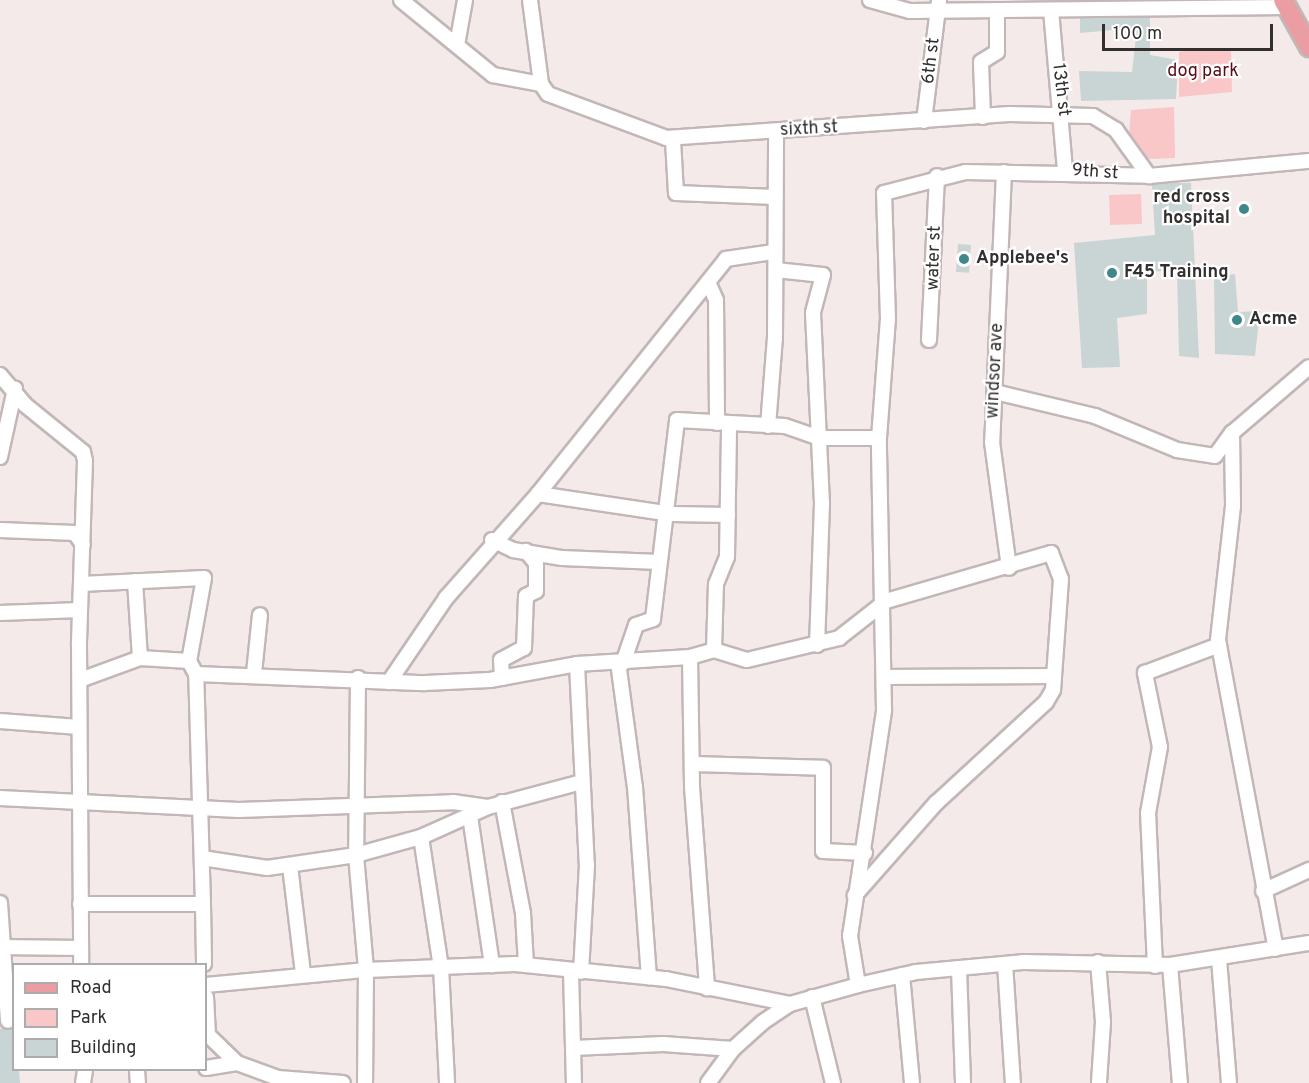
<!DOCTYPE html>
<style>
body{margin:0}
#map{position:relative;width:1309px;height:1083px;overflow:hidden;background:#f5eaea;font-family:Overpass,sans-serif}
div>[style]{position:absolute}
.green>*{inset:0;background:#f9c7c7;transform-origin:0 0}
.building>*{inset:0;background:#c9d4d4;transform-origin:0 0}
.roads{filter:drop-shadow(2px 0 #c2b7b7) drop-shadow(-2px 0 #c2b7b7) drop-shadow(0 2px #c2b7b7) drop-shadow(0 -2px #c2b7b7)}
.minor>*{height:14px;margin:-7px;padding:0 7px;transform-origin:7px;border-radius:7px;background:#fff}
.major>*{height:18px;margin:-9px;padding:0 9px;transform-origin:9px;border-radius:9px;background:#ea9da2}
.dots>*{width:16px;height:16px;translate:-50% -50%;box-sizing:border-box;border:3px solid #fff;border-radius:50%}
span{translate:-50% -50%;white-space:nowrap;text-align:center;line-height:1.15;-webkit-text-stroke:4.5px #fff;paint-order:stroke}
.street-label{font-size:18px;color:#332f2f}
.park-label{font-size:18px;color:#5a0d19}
.poi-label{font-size:18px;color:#332f2f;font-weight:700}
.right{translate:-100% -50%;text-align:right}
.left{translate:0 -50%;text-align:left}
.legend{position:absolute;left:12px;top:963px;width:195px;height:108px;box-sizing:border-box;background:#fff;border:2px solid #adacac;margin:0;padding:8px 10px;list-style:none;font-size:18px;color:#332f2f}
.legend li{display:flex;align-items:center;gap:12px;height:30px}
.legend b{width:30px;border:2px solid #adacac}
.scale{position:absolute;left:1102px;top:24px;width:171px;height:27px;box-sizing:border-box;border:3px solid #332f2f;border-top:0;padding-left:8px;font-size:18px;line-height:21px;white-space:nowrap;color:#332f2f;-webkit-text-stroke:4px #fff;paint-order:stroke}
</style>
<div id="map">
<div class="green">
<i style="clip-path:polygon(1200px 48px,1231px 49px,1232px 92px,1179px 97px,1179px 52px)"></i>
<i style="clip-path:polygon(1174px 107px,1175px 158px,1127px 160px,1131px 110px)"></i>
<i style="left:1141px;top:194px;width:30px;height:32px;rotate:88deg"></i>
</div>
<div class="building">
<i style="clip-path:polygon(1150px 17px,1150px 55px,1178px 60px,1176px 99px,1081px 101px,1079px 71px,1132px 72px,1137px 28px,1080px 33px,1080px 18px)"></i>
<i style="clip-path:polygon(1173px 183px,1191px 183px,1199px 358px,1179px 356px,1177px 270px,1147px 272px,1147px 314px,1117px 318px,1120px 367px,1082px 368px,1074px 243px,1155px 235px,1152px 185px)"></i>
<i style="left:958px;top:244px;width:13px;height:28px;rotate:4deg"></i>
<i style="clip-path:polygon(1235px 274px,1238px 312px,1260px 311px,1255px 356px,1215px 354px,1214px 277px)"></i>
<i style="clip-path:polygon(14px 1028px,14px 1070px,19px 1070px,20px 1083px,0 1083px,0 1029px)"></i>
</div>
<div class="roads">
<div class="minor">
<i style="left:401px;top:0;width:119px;rotate:39.2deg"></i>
<i style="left:493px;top:75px;width:49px;rotate:10.6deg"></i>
<i style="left:530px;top:0;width:85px;rotate:82.5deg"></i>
<i style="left:541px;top:84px;width:12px;rotate:55deg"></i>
<i style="left:548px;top:94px;width:126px;rotate:20.4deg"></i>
<i style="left:666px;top:138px;width:344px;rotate:-4deg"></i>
<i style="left:1009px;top:114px;width:84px;rotate:1.4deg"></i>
<i style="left:1093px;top:116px;width:27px;rotate:31deg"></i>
<i style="left:1116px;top:130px;width:57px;rotate:54.3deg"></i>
<i style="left:870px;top:0;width:41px;rotate:15.4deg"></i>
<i style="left:910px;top:11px;width:377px;rotate:-0.6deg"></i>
<i style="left:1051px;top:10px;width:162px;rotate:85deg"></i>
<i style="left:457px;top:45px;width:46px;rotate:-79.9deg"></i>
<i style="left:983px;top:117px;width:55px;rotate:-92.1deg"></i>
<i style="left:981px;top:62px;width:19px;rotate:-32deg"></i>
<i style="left:997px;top:52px;width:41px;rotate:-90deg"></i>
<i style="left:924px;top:121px;width:122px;rotate:-82.9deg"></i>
<i style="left:673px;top:140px;width:53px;rotate:86.8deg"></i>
<i style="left:676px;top:193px;width:99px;rotate:2.3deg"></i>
<i style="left:1004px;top:172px;width:270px;rotate:92.5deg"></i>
<i style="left:992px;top:442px;width:127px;rotate:82.3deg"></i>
<i style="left:776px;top:270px;width:47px;rotate:6.1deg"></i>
<i style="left:823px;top:275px;width:39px;rotate:105deg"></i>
<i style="left:813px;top:313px;width:190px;rotate:87.3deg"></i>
<i style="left:822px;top:503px;width:142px;rotate:92deg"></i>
<i style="left:708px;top:282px;width:20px;rotate:66deg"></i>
<i style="left:716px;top:300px;width:123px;rotate:89.5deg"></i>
<i style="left:929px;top:340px;width:164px;rotate:-87.2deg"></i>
<i style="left:0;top:375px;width:38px;rotate:50deg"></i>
<i style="left:24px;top:404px;width:76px;rotate:39.1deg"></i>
<i style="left:83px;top:452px;width:9px;rotate:77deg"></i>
<i style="left:85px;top:461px;width:185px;rotate:91.9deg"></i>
<i style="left:79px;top:646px;width:318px;rotate:89.6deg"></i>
<i style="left:995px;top:392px;width:103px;rotate:13.5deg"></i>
<i style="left:1095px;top:416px;width:89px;rotate:22.5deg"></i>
<i style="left:1177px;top:450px;width:38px;rotate:9deg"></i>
<i style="left:1215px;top:456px;width:29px;rotate:-54deg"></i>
<i style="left:1232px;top:433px;width:101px;rotate:-40.6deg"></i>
<i style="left:768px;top:426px;width:88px;rotate:-85.5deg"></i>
<i style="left:775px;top:338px;width:206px;rotate:-89.7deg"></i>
<i style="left:1232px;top:433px;width:73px;rotate:89.2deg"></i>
<i style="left:1233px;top:506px;width:135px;rotate:96.4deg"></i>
<i style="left:1218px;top:640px;width:314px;rotate:79.4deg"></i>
<i style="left:0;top:457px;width:70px;rotate:-77.6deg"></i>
<i style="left:538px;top:494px;width:135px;rotate:8.5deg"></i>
<i style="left:672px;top:514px;width:56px;rotate:1deg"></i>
<i style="left:0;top:530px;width:75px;rotate:2.3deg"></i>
<i style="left:75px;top:533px;width:14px;rotate:56deg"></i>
<i style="left:492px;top:540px;width:23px;rotate:25deg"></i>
<i style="left:513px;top:550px;width:50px;rotate:9.3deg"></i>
<i style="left:562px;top:558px;width:97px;rotate:2.4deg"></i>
<i style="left:135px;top:581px;width:77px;rotate:86.3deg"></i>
<i style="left:81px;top:584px;width:123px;rotate:-2.8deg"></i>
<i style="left:204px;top:578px;width:84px;rotate:100.2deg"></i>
<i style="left:189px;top:661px;width:15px;rotate:62deg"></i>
<i style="left:196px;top:674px;width:229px;rotate:2.3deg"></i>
<i style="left:425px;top:683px;width:65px;rotate:-2.6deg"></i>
<i style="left:490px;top:680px;width:88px;rotate:-10.4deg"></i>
<i style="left:577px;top:664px;width:113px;rotate:-3.5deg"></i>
<i style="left:690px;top:657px;width:25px;rotate:-16deg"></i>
<i style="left:714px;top:650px;width:34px;rotate:17deg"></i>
<i style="left:747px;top:660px;width:95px;rotate:-13.4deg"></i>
<i style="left:839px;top:638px;width:60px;rotate:-38.2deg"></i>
<i style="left:886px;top:601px;width:172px;rotate:-16.2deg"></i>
<i style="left:1051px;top:553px;width:28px;rotate:69deg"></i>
<i style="left:1061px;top:579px;width:111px;rotate:94.1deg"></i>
<i style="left:1053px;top:690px;width:14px;rotate:120deg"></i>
<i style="left:1046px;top:702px;width:149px;rotate:137.4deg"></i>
<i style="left:936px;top:803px;width:123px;rotate:131.4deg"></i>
<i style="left:0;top:613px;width:80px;rotate:-2.1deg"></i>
<i style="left:714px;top:650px;width:66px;rotate:-88.3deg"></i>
<i style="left:716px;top:584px;width:29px;rotate:-68deg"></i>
<i style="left:727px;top:557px;width:134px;rotate:-89.1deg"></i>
<i style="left:690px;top:657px;width:130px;rotate:89.1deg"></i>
<i style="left:692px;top:787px;width:202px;rotate:85.7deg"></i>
<i style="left:618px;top:662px;width:126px;rotate:82.3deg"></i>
<i style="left:635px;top:787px;width:191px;rotate:85.8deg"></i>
<i style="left:623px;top:663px;width:40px;rotate:-71.1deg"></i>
<i style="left:636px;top:625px;width:18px;rotate:-19deg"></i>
<i style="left:653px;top:619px;width:200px;rotate:-83.1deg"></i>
<i style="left:677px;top:420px;width:108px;rotate:3.2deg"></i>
<i style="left:785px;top:426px;width:37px;rotate:19deg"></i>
<i style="left:820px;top:438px;width:59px"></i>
<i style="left:577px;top:664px;width:201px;rotate:87.2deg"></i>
<i style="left:587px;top:865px;width:107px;rotate:93.2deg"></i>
<i style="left:254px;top:673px;width:58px;rotate:-84.1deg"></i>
<i style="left:884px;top:677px;width:170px;rotate:-0.3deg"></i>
<i style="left:358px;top:678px;width:177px;rotate:90.6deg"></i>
<i style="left:356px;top:855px;width:115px;rotate:85deg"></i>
<i style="left:366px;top:970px;width:113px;rotate:90.5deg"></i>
<i style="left:502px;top:678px;width:18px;rotate:-93deg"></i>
<i style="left:501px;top:660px;width:26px;rotate:-28deg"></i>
<i style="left:524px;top:648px;width:52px;rotate:-87.8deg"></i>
<i style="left:526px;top:596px;width:11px;rotate:-27deg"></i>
<i style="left:536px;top:591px;width:28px;rotate:-90deg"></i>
<i style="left:536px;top:563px;width:16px;rotate:-130deg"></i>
<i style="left:80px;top:680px;width:64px;rotate:-20.1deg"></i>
<i style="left:140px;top:658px;width:49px;rotate:3.5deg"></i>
<i style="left:389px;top:682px;width:102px;rotate:-55.8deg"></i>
<i style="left:446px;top:598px;width:139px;rotate:-48.5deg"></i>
<i style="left:538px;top:494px;width:301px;rotate:-51.3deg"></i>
<i style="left:726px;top:259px;width:48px;rotate:-8.5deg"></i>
<i style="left:0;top:721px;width:79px;rotate:4.3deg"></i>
<i style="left:692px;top:764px;width:131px;rotate:1.7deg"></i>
<i style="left:823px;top:768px;width:83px;rotate:90deg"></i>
<i style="left:823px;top:851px;width:42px;rotate:2.7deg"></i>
<i style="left:0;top:798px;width:239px;rotate:2.9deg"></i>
<i style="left:239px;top:810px;width:214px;rotate:-2.1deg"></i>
<i style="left:453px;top:802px;width:35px;rotate:8deg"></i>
<i style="left:488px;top:807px;width:97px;rotate:-14.9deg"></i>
<i style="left:502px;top:802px;width:113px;rotate:79.3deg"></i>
<i style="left:523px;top:913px;width:52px;rotate:86.7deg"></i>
<i style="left:470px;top:816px;width:151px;rotate:81.6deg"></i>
<i style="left:421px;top:837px;width:132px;rotate:81.3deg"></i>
<i style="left:441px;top:967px;width:116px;rotate:87deg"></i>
<i style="left:202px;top:858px;width:66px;rotate:8.7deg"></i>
<i style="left:267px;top:868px;width:90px;rotate:-8.3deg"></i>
<i style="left:356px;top:855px;width:67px;rotate:-15.5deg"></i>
<i style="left:421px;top:837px;width:73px;rotate:-24.1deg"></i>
<i style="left:290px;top:866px;width:109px;rotate:83.1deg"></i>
<i style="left:1263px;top:891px;width:51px;rotate:-24.5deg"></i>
<i style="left:0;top:903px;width:118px;rotate:86.1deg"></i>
<i style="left:80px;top:904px;width:123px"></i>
<i style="left:203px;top:904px;width:230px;rotate:-91.7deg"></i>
<i style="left:203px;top:904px;width:60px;rotate:89deg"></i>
<i style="left:0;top:947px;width:81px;rotate:0.7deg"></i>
<i style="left:1219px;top:959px;width:124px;rotate:85.4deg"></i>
<i style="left:1098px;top:962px;width:60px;rotate:85.2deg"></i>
<i style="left:1103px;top:1022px;width:61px;rotate:93.8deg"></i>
<i style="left:1005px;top:964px;width:119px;rotate:86.2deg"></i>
<i style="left:1170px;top:965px;width:118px;rotate:85.2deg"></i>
<i style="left:1155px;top:966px;width:153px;rotate:-92.6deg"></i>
<i style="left:1148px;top:813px;width:67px;rotate:-79.7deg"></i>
<i style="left:1160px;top:747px;width:76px;rotate:-101.5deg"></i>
<i style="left:1145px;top:673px;width:79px;rotate:-20.7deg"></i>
<i style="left:959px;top:968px;width:115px;rotate:88deg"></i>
<i style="left:571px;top:971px;width:112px;rotate:88.5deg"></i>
<i style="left:902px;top:975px;width:108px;rotate:84.7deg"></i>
<i style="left:206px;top:985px;width:161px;rotate:-5.4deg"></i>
<i style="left:366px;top:970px;width:149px;rotate:-2.3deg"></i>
<i style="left:515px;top:964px;width:152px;rotate:5.7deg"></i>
<i style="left:666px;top:979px;width:126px;rotate:11.4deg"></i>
<i style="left:858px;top:985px;width:50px;rotate:-99.3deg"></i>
<i style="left:850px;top:936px;width:229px;rotate:-81.4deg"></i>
<i style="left:884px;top:710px;width:272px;rotate:-91.1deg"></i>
<i style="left:879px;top:438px;width:119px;rotate:-85.7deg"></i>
<i style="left:888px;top:319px;width:126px;rotate:-91.8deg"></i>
<i style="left:884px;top:193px;width:84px;rotate:-14.5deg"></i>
<i style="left:965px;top:172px;width:184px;rotate:1.2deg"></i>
<i style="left:1149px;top:176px;width:161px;rotate:-5.4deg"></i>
<i style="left:206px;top:997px;width:38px;rotate:87deg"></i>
<i style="left:208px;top:1035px;width:40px;rotate:44deg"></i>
<i style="left:237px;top:1063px;width:44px;rotate:20.1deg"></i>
<i style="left:278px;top:1078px;width:65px;rotate:4.4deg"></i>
<i style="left:812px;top:997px;width:89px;rotate:76.3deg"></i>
<i style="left:573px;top:1048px;width:90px;rotate:-2.5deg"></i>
<i style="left:663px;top:1044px;width:70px;rotate:4.1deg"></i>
<i style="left:206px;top:1068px;width:31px;rotate:-9deg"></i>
<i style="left:137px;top:1070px;width:13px;rotate:86deg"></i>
<i style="left:83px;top:1083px;width:13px;rotate:-81deg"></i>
<i style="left:708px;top:1083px;width:42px;rotate:-53.7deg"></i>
<i style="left:733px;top:1049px;width:40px;rotate:-42deg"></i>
<i style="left:763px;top:1022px;width:32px;rotate:-34deg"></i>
<i style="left:790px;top:1004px;width:71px;rotate:-15.6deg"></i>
<i style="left:858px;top:985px;width:59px;rotate:-12.6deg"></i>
<i style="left:916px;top:972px;width:107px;rotate:-5.3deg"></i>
<i style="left:1023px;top:962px;width:147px;rotate:1.2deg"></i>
<i style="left:1170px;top:965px;width:141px;rotate:-9deg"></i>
</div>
<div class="major">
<i style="left:1283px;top:0;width:54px;rotate:61deg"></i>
</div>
</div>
<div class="dots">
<i style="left:1244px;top:209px;background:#3f878a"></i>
<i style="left:964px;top:259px;background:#3f878a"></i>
<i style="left:1112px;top:273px;background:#3f878a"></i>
<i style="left:1237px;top:320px;background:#3f878a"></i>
</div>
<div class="street-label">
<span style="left:932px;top:61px;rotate:-83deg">6th st</span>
<span style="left:1060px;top:90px;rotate:83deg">13th st</span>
<span style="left:809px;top:130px;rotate:-3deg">sixth st</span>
<span style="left:1095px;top:173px;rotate:4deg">9th st</span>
<span style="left:935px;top:258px;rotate:-88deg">water st</span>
<span style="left:996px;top:371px;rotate:-87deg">windsor ave</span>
</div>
<div class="park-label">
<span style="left:1203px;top:72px">dog park</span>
</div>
<div class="poi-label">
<span class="right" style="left:1230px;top:209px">red cross<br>hospital</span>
<span class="left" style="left:976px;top:259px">Applebee's</span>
<span class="left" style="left:1124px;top:273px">F45 Training</span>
<span class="left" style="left:1249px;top:320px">Acme</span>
</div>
<ul class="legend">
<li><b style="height:8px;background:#ea9da2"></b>Road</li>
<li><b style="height:16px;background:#f9c7c7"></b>Park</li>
<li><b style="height:16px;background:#c9d4d4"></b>Building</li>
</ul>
<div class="scale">100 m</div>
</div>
